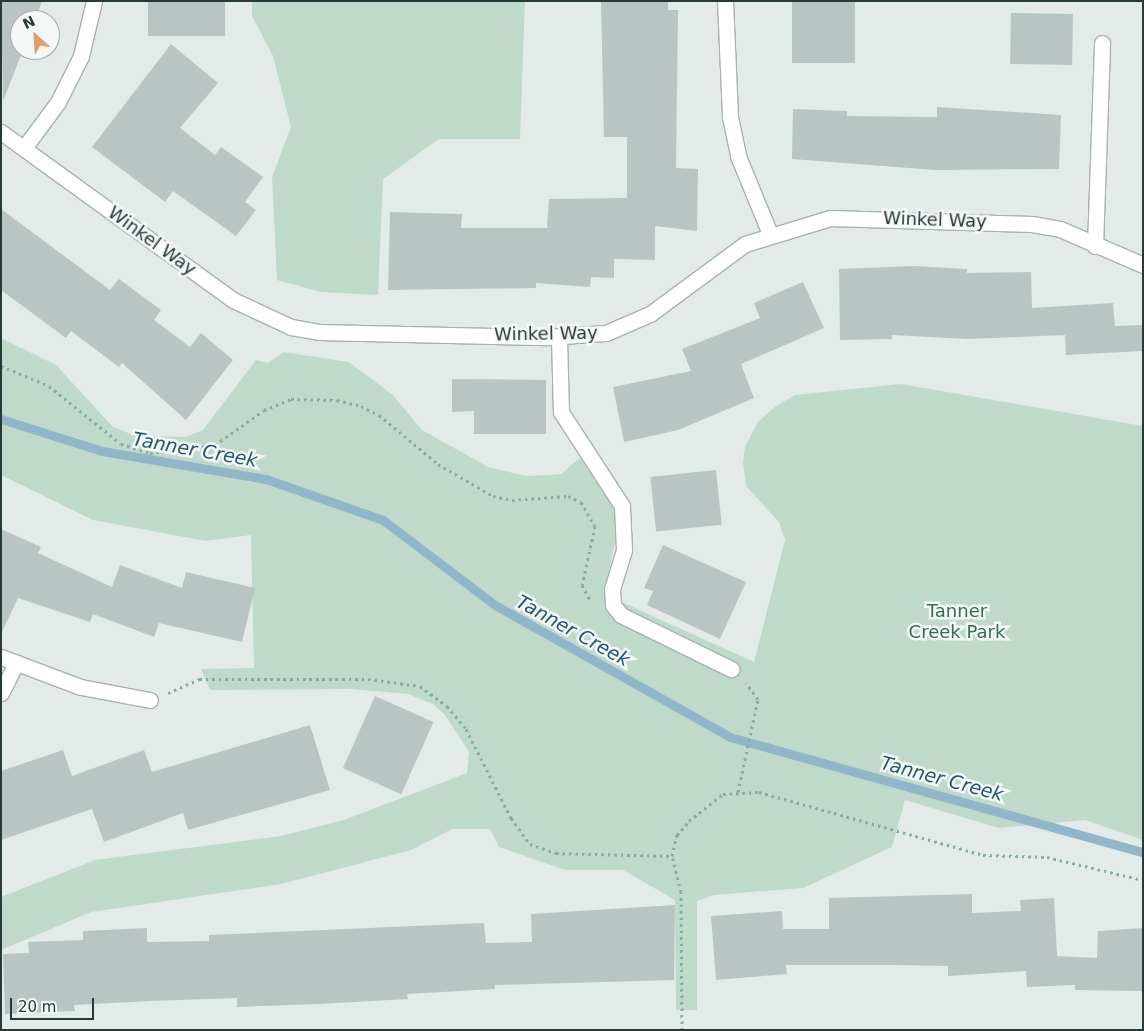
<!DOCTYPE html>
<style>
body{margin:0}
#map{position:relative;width:1144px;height:1031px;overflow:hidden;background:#e3ebe9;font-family:"DejaVu Sans",sans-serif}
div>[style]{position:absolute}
.green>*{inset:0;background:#bfdacb}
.stream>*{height:9px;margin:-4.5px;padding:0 4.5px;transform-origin:4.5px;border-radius:4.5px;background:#92b6c9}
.building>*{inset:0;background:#b9c5c3;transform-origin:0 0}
.path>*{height:3px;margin-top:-1.5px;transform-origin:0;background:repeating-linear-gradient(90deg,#87aba7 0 2.5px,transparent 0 6.5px)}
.roads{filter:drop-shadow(1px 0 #a6b2b1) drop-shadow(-1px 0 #a6b2b1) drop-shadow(0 1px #a6b2b1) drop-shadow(0 -1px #a6b2b1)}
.minor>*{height:15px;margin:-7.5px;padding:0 7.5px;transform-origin:7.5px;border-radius:7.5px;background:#fff}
span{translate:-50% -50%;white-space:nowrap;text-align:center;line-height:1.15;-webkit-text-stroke:5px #f3f8f7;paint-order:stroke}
.street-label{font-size:18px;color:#253a39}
.park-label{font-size:18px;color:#346c55}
.water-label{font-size:19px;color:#26556f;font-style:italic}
.frame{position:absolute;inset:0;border:2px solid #253a39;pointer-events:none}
.north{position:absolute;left:10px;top:10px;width:50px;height:50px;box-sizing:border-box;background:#f3f8f7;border:1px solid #a1acab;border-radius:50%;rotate:334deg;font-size:14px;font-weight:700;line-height:20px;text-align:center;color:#253a39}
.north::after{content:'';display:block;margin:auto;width:18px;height:22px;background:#e19f6b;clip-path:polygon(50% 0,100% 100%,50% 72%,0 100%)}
.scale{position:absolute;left:10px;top:998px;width:84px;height:22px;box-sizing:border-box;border:2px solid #253a39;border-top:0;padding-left:6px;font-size:15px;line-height:18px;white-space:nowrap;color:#253a39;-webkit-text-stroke:4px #f3f8f7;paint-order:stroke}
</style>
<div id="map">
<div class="green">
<i style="clip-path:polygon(252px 1px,525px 1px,520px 139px,439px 139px,383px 179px,378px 295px,321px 292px,277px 280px,272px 177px,291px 127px,273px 56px,252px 16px)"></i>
<i style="clip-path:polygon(1px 338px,56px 365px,113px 427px,136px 436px,185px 437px,203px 430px,256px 360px,268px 363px,283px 352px,349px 362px,393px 395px,422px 430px,488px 467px,526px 476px,550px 475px,561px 474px,580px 458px,615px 508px,615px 542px,604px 594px,754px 662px,785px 540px,779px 522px,746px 486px,743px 462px,745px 447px,758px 422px,776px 406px,795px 395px,901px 384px,1143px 426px,1143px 840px,1085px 820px,999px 828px,905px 800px,892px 847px,803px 888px,714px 895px,697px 901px,697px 1010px,676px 1010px,675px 900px,623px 870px,565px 870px,499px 847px,490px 829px,452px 829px,411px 850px,281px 884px,91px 912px,1px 950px,1px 897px,95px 860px,281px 836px,344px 820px,467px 773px,469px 752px,445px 715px,433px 704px,408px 694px,349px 689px,210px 690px,201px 669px,254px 668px,251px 535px,206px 541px,93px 520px,1px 475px)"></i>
</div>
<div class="stream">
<i style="left:1px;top:419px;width:106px;rotate:17.6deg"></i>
<i style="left:102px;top:451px;width:166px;rotate:9.7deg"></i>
<i style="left:266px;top:479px;width:124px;rotate:19.3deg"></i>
<i style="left:383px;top:520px;width:141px;rotate:37.2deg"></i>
<i style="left:495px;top:605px;width:270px;rotate:29.3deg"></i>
<i style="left:730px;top:737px;width:429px;rotate:15.6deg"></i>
</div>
<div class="building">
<i style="clip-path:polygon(1px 1px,42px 1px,35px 20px,20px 20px,23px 50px,3px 101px)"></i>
<i style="left:148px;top:1px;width:77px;height:35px"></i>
<i style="clip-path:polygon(601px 1px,668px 1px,668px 10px,678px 10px,676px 168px,698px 169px,697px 231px,655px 226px,655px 260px,614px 259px,614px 278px,591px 277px,590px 287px,536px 283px,536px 288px,388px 290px,390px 212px,462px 214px,461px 228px,547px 228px,549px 199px,627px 198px,627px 137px,604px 137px)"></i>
<i style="left:792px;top:1px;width:63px;height:62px"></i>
<i style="left:1011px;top:13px;width:62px;height:51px;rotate:1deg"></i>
<i style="clip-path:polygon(171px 44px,218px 83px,180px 128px,215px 155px,221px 147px,263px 177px,245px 202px,256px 210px,236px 236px,173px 191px,165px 202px,92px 147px)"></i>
<i style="clip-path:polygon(937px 107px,1061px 115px,1059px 169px,935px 170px,792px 159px,793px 109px,847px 111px,847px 116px,937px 117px)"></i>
<i style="clip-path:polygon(1px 209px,110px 290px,119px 279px,161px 310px,154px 320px,190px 347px,201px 333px,233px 360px,186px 420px,122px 363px,119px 367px,71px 331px,66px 338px,1px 290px)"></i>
<i style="clip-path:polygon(914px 266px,967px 269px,967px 273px,1031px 272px,1032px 308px,1113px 303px,1115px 326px,1143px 325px,1143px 351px,1066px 355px,1065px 335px,967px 339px,892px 335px,892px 339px,840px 340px,839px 269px)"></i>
<i style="clip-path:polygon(803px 282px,824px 328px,741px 364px,754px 398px,678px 430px,624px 442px,613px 387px,691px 371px,682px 349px,760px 318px,754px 303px)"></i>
<i style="clip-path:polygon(452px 379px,546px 380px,546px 434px,474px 434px,474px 411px,452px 412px)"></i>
<i style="left:716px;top:470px;width:55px;height:66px;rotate:84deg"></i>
<i style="clip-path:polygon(1px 529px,41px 547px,38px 553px,112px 587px,120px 565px,182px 588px,186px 572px,255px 588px,242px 642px,159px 623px,154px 637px,93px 614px,90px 622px,18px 598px,1px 634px)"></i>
<i style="clip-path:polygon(663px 545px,746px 582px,720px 639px,647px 605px,653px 591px,644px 588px)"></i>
<i style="left:375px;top:696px;width:64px;height:79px;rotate:24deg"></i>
<i style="clip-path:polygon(310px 725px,330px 790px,188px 830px,183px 813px,104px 842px,92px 809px,1px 840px,1px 771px,63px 750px,72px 776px,144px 750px,152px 772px)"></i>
<i style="clip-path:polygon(972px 894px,972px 913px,1021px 911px,1020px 900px,1054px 898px,1057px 956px,1097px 958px,1098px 931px,1143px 928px,1143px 991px,1075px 990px,1075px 985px,1027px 987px,1026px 971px,948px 976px,948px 966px,898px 965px,786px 965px,787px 974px,716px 980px,711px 916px,782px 911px,783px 929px,829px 929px,829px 898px)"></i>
<i style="clip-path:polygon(675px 905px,674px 980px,495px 985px,495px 989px,407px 994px,408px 999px,318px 1004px,237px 1007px,237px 998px,150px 1001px,74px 1005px,75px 1011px,5px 1014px,3px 954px,29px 953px,28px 942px,83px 940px,83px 931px,147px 928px,147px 942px,209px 941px,209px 935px,484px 923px,486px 943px,532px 942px,531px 914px)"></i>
</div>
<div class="path">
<i style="left:1px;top:366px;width:52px;rotate:22.6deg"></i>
<i style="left:49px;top:386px;width:92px;rotate:38.9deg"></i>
<i style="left:121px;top:444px;width:30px;rotate:17deg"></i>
<i style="left:150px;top:453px;width:65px;rotate:-7deg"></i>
<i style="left:215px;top:445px;width:60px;rotate:-35.5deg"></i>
<i style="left:264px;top:410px;width:29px;rotate:-22deg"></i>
<i style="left:291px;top:399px;width:46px;rotate:1.2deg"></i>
<i style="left:337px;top:400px;width:25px;rotate:14deg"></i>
<i style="left:361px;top:406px;width:20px;rotate:27deg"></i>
<i style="left:379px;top:415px;width:77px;rotate:39.7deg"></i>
<i style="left:438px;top:464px;width:64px;rotate:30.2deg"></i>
<i style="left:493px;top:496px;width:19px;rotate:12deg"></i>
<i style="left:512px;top:500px;width:56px;rotate:-4.1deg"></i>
<i style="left:568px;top:496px;width:14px;rotate:25deg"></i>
<i style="left:581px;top:502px;width:28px;rotate:60deg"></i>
<i style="left:595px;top:526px;width:60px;rotate:102.4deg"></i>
<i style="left:582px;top:585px;width:17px;rotate:62deg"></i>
<i style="left:168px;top:693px;width:34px;rotate:-24deg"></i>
<i style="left:199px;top:679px;width:169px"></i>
<i style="left:368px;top:679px;width:52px;rotate:7.7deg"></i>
<i style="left:420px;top:686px;width:34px;rotate:37deg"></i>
<i style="left:447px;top:706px;width:30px;rotate:50deg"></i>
<i style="left:466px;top:729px;width:100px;rotate:63.2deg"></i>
<i style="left:511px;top:818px;width:32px;rotate:54deg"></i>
<i style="left:530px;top:844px;width:28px;rotate:19deg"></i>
<i style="left:556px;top:853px;width:116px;rotate:1.5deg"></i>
<i style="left:738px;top:792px;width:95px;rotate:-77.9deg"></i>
<i style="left:758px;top:699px;width:20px;rotate:-127deg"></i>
<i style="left:682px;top:1030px;width:138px;rotate:-90.4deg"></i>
<i style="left:681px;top:892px;width:37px;rotate:-104deg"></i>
<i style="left:672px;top:856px;width:22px;rotate:-77deg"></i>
<i style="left:677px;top:835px;width:18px;rotate:-49deg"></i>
<i style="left:689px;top:821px;width:43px;rotate:-38.5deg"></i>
<i style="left:723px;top:794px;width:36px;rotate:-3deg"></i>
<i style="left:759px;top:792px;width:233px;rotate:15.7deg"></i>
<i style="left:983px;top:855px;width:64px;rotate:1.8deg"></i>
<i style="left:1047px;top:857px;width:99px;rotate:13.5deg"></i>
</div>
<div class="roads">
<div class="minor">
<i style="left:725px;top:1px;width:116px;rotate:87.5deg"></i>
<i style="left:730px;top:117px;width:40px;rotate:78deg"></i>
<i style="left:738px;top:156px;width:84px;rotate:67.7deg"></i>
<i style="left:1px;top:132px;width:286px;rotate:35.9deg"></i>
<i style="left:233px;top:300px;width:64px;rotate:25deg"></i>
<i style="left:291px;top:327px;width:28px;rotate:10deg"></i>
<i style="left:319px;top:332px;width:229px;rotate:1.3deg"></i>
<i style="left:548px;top:337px;width:58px;rotate:-3.9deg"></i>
<i style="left:606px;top:333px;width:48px;rotate:-23.4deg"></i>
<i style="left:650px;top:314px;width:118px;rotate:-36.4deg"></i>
<i style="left:745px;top:244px;width:89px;rotate:-17deg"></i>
<i style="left:830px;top:218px;width:202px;rotate:1.7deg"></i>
<i style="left:1032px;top:224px;width:28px;rotate:10deg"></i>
<i style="left:1060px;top:229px;width:90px;rotate:23.4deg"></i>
<i style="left:24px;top:148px;width:57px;rotate:-53.5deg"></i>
<i style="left:58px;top:102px;width:51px;rotate:-63.4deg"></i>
<i style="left:81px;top:56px;width:57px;rotate:-76.7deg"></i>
<i style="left:1095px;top:246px;width:203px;rotate:-88deg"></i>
<i style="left:559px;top:337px;width:75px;rotate:88.5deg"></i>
<i style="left:561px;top:412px;width:112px;rotate:57deg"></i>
<i style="left:622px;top:506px;width:44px;rotate:87.4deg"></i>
<i style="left:624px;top:550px;width:41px;rotate:107.1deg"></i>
<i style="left:612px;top:589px;width:16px;rotate:86deg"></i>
<i style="left:613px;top:605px;width:13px;rotate:51deg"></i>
<i style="left:621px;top:615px;width:123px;rotate:26.1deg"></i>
<i style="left:1px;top:657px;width:85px;rotate:20.6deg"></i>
<i style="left:81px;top:687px;width:70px;rotate:10.7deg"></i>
<i style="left:1px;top:693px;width:34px;rotate:-63deg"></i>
</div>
</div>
<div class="street-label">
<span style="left:935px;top:220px;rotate:2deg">Winkel Way</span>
<span style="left:152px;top:241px;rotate:36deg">Winkel Way</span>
<span style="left:546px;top:334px;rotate:-1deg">Winkel Way</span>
</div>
<div class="park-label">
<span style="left:957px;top:622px">Tanner<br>Creek Park</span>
</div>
<div class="water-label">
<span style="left:195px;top:450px;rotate:10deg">Tanner Creek</span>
<span style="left:573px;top:631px;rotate:29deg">Tanner Creek</span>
<span style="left:942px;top:779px;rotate:15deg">Tanner Creek</span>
</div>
<div class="frame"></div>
<div class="north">N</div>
<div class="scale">20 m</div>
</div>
